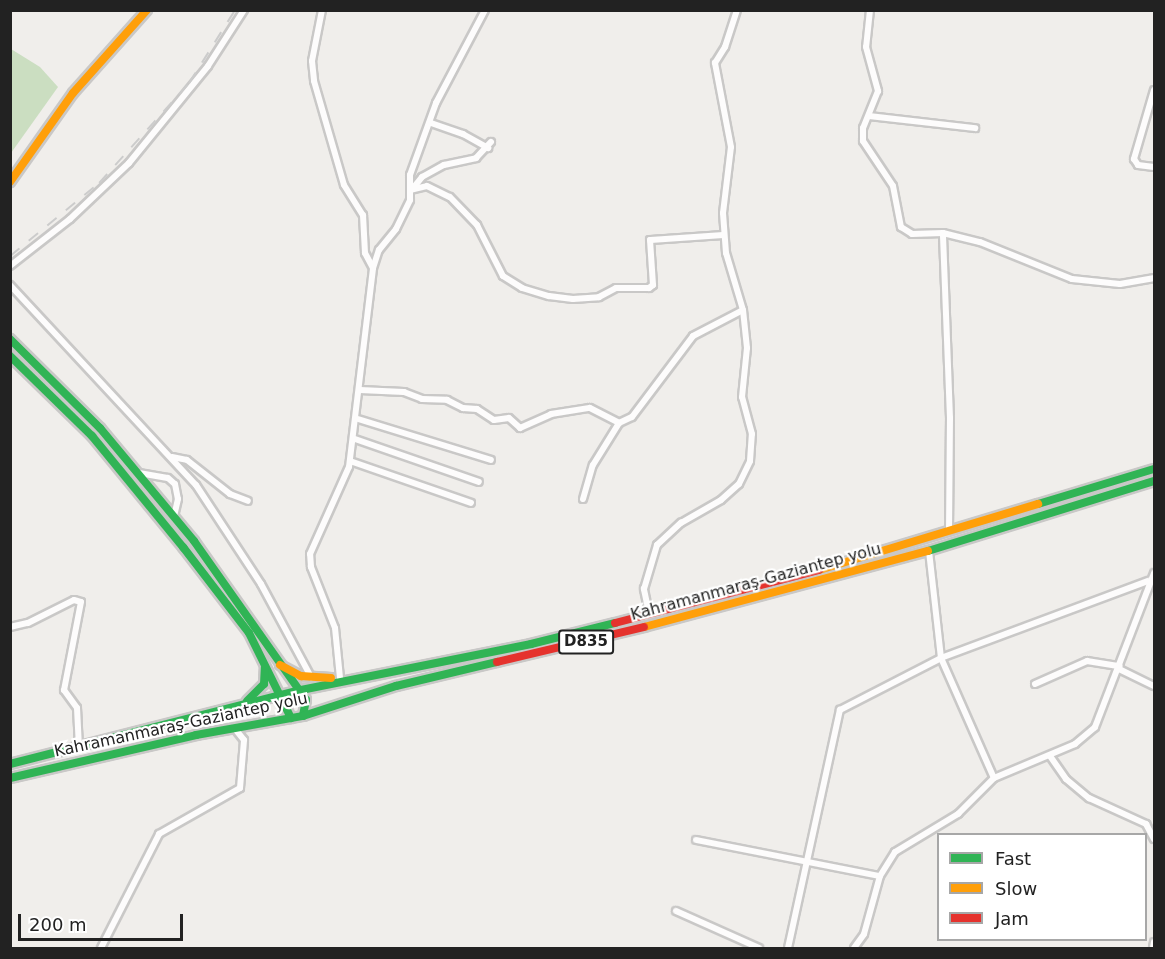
<!DOCTYPE html>
<meta charset="utf-8">
<style>
body{margin:0}
#map{position:relative;width:1165px;height:959px;overflow:hidden;background:#f0eeeb;font-family:"DejaVu Sans",sans-serif}
div>[style]{position:absolute}
.forest>*{inset:0;background:#cbdec1}
.roads{filter:drop-shadow(2px 0 #c9c8c7) drop-shadow(-2px 0 #c9c8c7) drop-shadow(0 2px #c9c8c7) drop-shadow(0 -2px #c9c8c7)}
.street>*{height:6px;margin:-3px;padding:0 3px;transform-origin:3px;border-radius:3px;background:#fdfcfc}
.fast>*{height:8px;margin:-4px;padding:0 4px;transform-origin:4px;border-radius:4px;background:#30b455}
.slow>*{height:8px;margin:-4px;padding:0 4px;transform-origin:4px;border-radius:4px;background:#ff9f0a}
.jam>*{height:8px;margin:-4px;padding:0 4px;transform-origin:4px;border-radius:4px;background:#e5322d}
.rail>*{height:1.5px;margin-top:-0.75px;transform-origin:0;background:repeating-linear-gradient(90deg,#ccc 0 12px,transparent 0 24px)}
span{translate:-50% -50%;white-space:nowrap;text-align:center;line-height:1.15;-webkit-text-stroke:4.5px #fff;paint-order:stroke}
.shield-label span{padding:2px 4px;background:#fff;border:2px solid;border-radius:4px;-webkit-text-stroke-width:0}
.shield-label{font-size:15px;color:#222;font-weight:700}
.street-label{font-size:16px;color:#222}
.frame{position:absolute;inset:0;border:12px solid #222;pointer-events:none}
.legend{position:absolute;left:937px;top:833px;width:210px;height:108px;box-sizing:border-box;background:#fff;border:2px solid #a7a7a7;margin:0;padding:8px 10px;list-style:none;font-size:18px;color:#222}
.legend li{display:flex;align-items:center;gap:12px;height:30px}
.legend b{width:30px;border:2px solid #a7a7a7}
.scale{position:absolute;left:18px;top:914px;width:165px;height:27px;box-sizing:border-box;border:3px solid #222;border-top:0;padding-left:8px;font-size:18px;line-height:21px;white-space:nowrap;color:#222;-webkit-text-stroke:4px #fff;paint-order:stroke}
</style>
<div id="map">
<div class="forest">
<i style="clip-path:polygon(11px 49px,40px 67px,58px 87px,11px 153px)"></i>
</div>
<div class="roads">
<div class="street">
<i style="left:322px;top:10px;width:52px;rotate:101.1deg"></i>
<i style="left:312px;top:61px;width:20px;rotate:84deg"></i>
<i style="left:314px;top:81px;width:108px;rotate:73.9deg"></i>
<i style="left:344px;top:185px;width:36px;rotate:58deg"></i>
<i style="left:363px;top:215px;width:38px;rotate:87deg"></i>
<i style="left:365px;top:253px;width:17px;rotate:62deg"></i>
<i style="left:870px;top:10px;width:37px;rotate:96deg"></i>
<i style="left:866px;top:47px;width:46px;rotate:74.7deg"></i>
<i style="left:878px;top:91px;width:40px;rotate:112deg"></i>
<i style="left:863px;top:128px;width:13px;rotate:90deg"></i>
<i style="left:863px;top:141px;width:54px;rotate:56.3deg"></i>
<i style="left:893px;top:186px;width:42px;rotate:79deg"></i>
<i style="left:901px;top:227px;width:13px;rotate:32deg"></i>
<i style="left:912px;top:234px;width:31px;rotate:-2deg"></i>
<i style="left:1154px;top:90px;width:72px;rotate:106.2deg"></i>
<i style="left:1134px;top:159px;width:7px;rotate:56deg"></i>
<i style="left:1138px;top:165px;width:16px;rotate:7deg"></i>
<i style="left:869px;top:116px;width:107px;rotate:6.5deg"></i>
<i style="left:431px;top:123px;width:34px;rotate:19deg"></i>
<i style="left:463px;top:134px;width:29px;rotate:29deg"></i>
<i style="left:414px;top:187px;width:13px;rotate:-51deg"></i>
<i style="left:422px;top:177px;width:25px;rotate:-29deg"></i>
<i style="left:444px;top:165px;width:33px;rotate:-12deg"></i>
<i style="left:476px;top:158px;width:22px;rotate:-47deg"></i>
<i style="left:410px;top:190px;width:17px;rotate:-13deg"></i>
<i style="left:427px;top:186px;width:25px;rotate:26deg"></i>
<i style="left:450px;top:197px;width:39px;rotate:46deg"></i>
<i style="left:477px;top:225px;width:57px;rotate:63deg"></i>
<i style="left:503px;top:276px;width:22px;rotate:32deg"></i>
<i style="left:522px;top:288px;width:28px;rotate:17deg"></i>
<i style="left:549px;top:296px;width:24px;rotate:7deg"></i>
<i style="left:573px;top:299px;width:26px;rotate:-4deg"></i>
<i style="left:599px;top:297px;width:19px;rotate:-28deg"></i>
<i style="left:616px;top:288px;width:33px"></i>
<i style="left:649px;top:288px;width:5px;rotate:-37deg"></i>
<i style="left:653px;top:285px;width:45px;rotate:-93.8deg"></i>
<i style="left:650px;top:240px;width:74px;rotate:-3.9deg"></i>
<i style="left:10px;top:266px;width:76px;rotate:-38.1deg"></i>
<i style="left:70px;top:219px;width:81px;rotate:-43.5deg"></i>
<i style="left:129px;top:163px;width:125px;rotate:-50.8deg"></i>
<i style="left:208px;top:66px;width:67px;rotate:-57.3deg"></i>
<i style="left:10px;top:285px;width:273px;rotate:47.1deg"></i>
<i style="left:196px;top:485px;width:118px;rotate:56.7deg"></i>
<i style="left:261px;top:584px;width:106px;rotate:61.7deg"></i>
<i style="left:360px;top:390px;width:44px;rotate:2.6deg"></i>
<i style="left:404px;top:392px;width:19px;rotate:21deg"></i>
<i style="left:422px;top:399px;width:25px;rotate:2deg"></i>
<i style="left:447px;top:400px;width:18px;rotate:27deg"></i>
<i style="left:463px;top:408px;width:14px;rotate:4deg"></i>
<i style="left:477px;top:409px;width:20px;rotate:33deg"></i>
<i style="left:494px;top:420px;width:15px;rotate:-8deg"></i>
<i style="left:509px;top:418px;width:15px;rotate:42deg"></i>
<i style="left:520px;top:428px;width:34px;rotate:-24deg"></i>
<i style="left:551px;top:414px;width:39px;rotate:-9deg"></i>
<i style="left:590px;top:408px;width:33px;rotate:27deg"></i>
<i style="left:619px;top:423px;width:14px;rotate:-25deg"></i>
<i style="left:632px;top:417px;width:101px;rotate:-53deg"></i>
<i style="left:693px;top:336px;width:56px;rotate:-27.5deg"></i>
<i style="left:358px;top:419px;width:139px;rotate:17.1deg"></i>
<i style="left:355px;top:439px;width:131px;rotate:19.1deg"></i>
<i style="left:172px;top:457px;width:15px;rotate:11deg"></i>
<i style="left:187px;top:460px;width:55px;rotate:38.3deg"></i>
<i style="left:230px;top:494px;width:19px;rotate:21deg"></i>
<i style="left:350px;top:461px;width:128px;rotate:19.1deg"></i>
<i style="left:139px;top:473px;width:29px;rotate:10deg"></i>
<i style="left:168px;top:478px;width:9px;rotate:41deg"></i>
<i style="left:175px;top:484px;width:15px;rotate:79deg"></i>
<i style="left:178px;top:499px;width:17px;rotate:103deg"></i>
<i style="left:583px;top:499px;width:35px;rotate:-74deg"></i>
<i style="left:593px;top:465px;width:49px;rotate:-58.2deg"></i>
<i style="left:949px;top:531px;width:113px;rotate:-89.5deg"></i>
<i style="left:950px;top:418px;width:185px;rotate:-92.2deg"></i>
<i style="left:943px;top:233px;width:38px;rotate:14deg"></i>
<i style="left:980px;top:242px;width:99px;rotate:21.9deg"></i>
<i style="left:1072px;top:279px;width:48px;rotate:5.9deg"></i>
<i style="left:1120px;top:284px;width:35px;rotate:-10deg"></i>
<i style="left:929px;top:551px;width:108px;rotate:83.6deg"></i>
<i style="left:941px;top:658px;width:131px;rotate:66.2deg"></i>
<i style="left:649px;top:613px;width:25px;rotate:-102deg"></i>
<i style="left:644px;top:589px;width:46px;rotate:-73.5deg"></i>
<i style="left:657px;top:545px;width:33px;rotate:-43deg"></i>
<i style="left:681px;top:523px;width:46px;rotate:-29.9deg"></i>
<i style="left:721px;top:500px;width:24px;rotate:-42deg"></i>
<i style="left:739px;top:484px;width:25px;rotate:-64deg"></i>
<i style="left:750px;top:461px;width:27px;rotate:-86deg"></i>
<i style="left:752px;top:434px;width:38px;rotate:-105deg"></i>
<i style="left:742px;top:397px;width:49px;rotate:-84.2deg"></i>
<i style="left:747px;top:348px;width:38px;rotate:-96deg"></i>
<i style="left:743px;top:310px;width:59px;rotate:-106.6deg"></i>
<i style="left:726px;top:253px;width:40px;rotate:-94.3deg"></i>
<i style="left:723px;top:213px;width:66px;rotate:-83.1deg"></i>
<i style="left:731px;top:147px;width:86px;rotate:-100.8deg"></i>
<i style="left:715px;top:63px;width:19px;rotate:-58deg"></i>
<i style="left:725px;top:47px;width:39px;rotate:-72deg"></i>
<i style="left:10px;top:627px;width:18px;rotate:-13deg"></i>
<i style="left:28px;top:623px;width:51px;rotate:-26.6deg"></i>
<i style="left:74px;top:600px;width:7px;rotate:16deg"></i>
<i style="left:81px;top:602px;width:90px;rotate:100.9deg"></i>
<i style="left:64px;top:690px;width:22px;rotate:54deg"></i>
<i style="left:77px;top:708px;width:40px;rotate:87.1deg"></i>
<i style="left:1119px;top:669px;width:39px;rotate:26deg"></i>
<i style="left:340px;top:678px;width:50px;rotate:-95.7deg"></i>
<i style="left:335px;top:628px;width:66px;rotate:-111.5deg"></i>
<i style="left:311px;top:567px;width:13px;rotate:-94deg"></i>
<i style="left:310px;top:554px;width:95px;rotate:-65.9deg"></i>
<i style="left:349px;top:467px;width:200px;rotate:-83.1deg"></i>
<i style="left:373px;top:268px;width:19px;rotate:-72deg"></i>
<i style="left:379px;top:250px;width:27px;rotate:-51deg"></i>
<i style="left:396px;top:229px;width:32px;rotate:-64deg"></i>
<i style="left:410px;top:200px;width:25px;rotate:-90deg"></i>
<i style="left:410px;top:175px;width:77px;rotate:-70.1deg"></i>
<i style="left:436px;top:103px;width:105px;rotate:-62.2deg"></i>
<i style="left:1035px;top:684px;width:57px;rotate:-23.9deg"></i>
<i style="left:1087px;top:661px;width:33px;rotate:9deg"></i>
<i style="left:1050px;top:756px;width:28px;rotate:55deg"></i>
<i style="left:1066px;top:779px;width:30px;rotate:40deg"></i>
<i style="left:1089px;top:798px;width:63px;rotate:24.5deg"></i>
<i style="left:1146px;top:824px;width:17px;rotate:62deg"></i>
<i style="left:696px;top:840px;width:187px;rotate:11.1deg"></i>
<i style="left:676px;top:911px;width:91px;rotate:24deg"></i>
<i style="left:101px;top:948px;width:128px;rotate:-63deg"></i>
<i style="left:159px;top:834px;width:93px;rotate:-29.6deg"></i>
<i style="left:240px;top:788px;width:48px;rotate:-85.2deg"></i>
<i style="left:244px;top:740px;width:13px;rotate:-129deg"></i>
<i style="left:788px;top:948px;width:244px;rotate:-77.7deg"></i>
<i style="left:840px;top:710px;width:114px;rotate:-27.2deg"></i>
<i style="left:941px;top:658px;width:221px;rotate:-20.4deg"></i>
<i style="left:854px;top:948px;width:17px;rotate:-54deg"></i>
<i style="left:864px;top:934px;width:60px;rotate:-74.6deg"></i>
<i style="left:880px;top:876px;width:28px;rotate:-58deg"></i>
<i style="left:895px;top:852px;width:74px;rotate:-31.1deg"></i>
<i style="left:958px;top:814px;width:51px;rotate:-45deg"></i>
<i style="left:994px;top:778px;width:88px;rotate:-22.8deg"></i>
<i style="left:1075px;top:744px;width:26px;rotate:-40deg"></i>
<i style="left:1095px;top:727px;width:165px;rotate:-69deg"></i>
<i style="left:1153px;top:948px;width:6px;rotate:-81deg"></i>
</div>
<div class="fast">
<i style="left:10px;top:339px;width:127px;rotate:44.7deg"></i>
<i style="left:100px;top:428px;width:147px;rotate:50.2deg"></i>
<i style="left:194px;top:541px;width:194px;rotate:54.8deg"></i>
<i style="left:306px;top:700px;width:16px;rotate:101deg"></i>
<i style="left:10px;top:356px;width:115px;rotate:44.3deg"></i>
<i style="left:92px;top:436px;width:144px;rotate:50.7deg"></i>
<i style="left:183px;top:547px;width:108px;rotate:52.5deg"></i>
<i style="left:249px;top:633px;width:95px;rotate:63.7deg"></i>
<i style="left:1038px;top:504px;width:121px;rotate:-16.8deg"></i>
<i style="left:928px;top:551px;width:237px;rotate:-17.2deg"></i>
<i style="left:247px;top:701px;width:24px;rotate:-45deg"></i>
<i style="left:264px;top:684px;width:17px;rotate:-87deg"></i>
<i style="left:10px;top:764px;width:295px;rotate:-14.3deg"></i>
<i style="left:296px;top:691px;width:240px;rotate:-11.3deg"></i>
<i style="left:531px;top:644px;width:87px;rotate:-14deg"></i>
<i style="left:10px;top:778px;width:191px;rotate:-13deg"></i>
<i style="left:196px;top:735px;width:109px;rotate:-10.1deg"></i>
<i style="left:303px;top:716px;width:98px;rotate:-17.9deg"></i>
<i style="left:396px;top:686px;width:104px;rotate:-13.4deg"></i>
</div>
<div class="slow">
<i style="left:10px;top:182px;width:109px;rotate:-54.7deg"></i>
<i style="left:73px;top:93px;width:111px;rotate:-48.3deg"></i>
<i style="left:819px;top:570px;width:229px;rotate:-16.8deg"></i>
<i style="left:644px;top:627px;width:294px;rotate:-15deg"></i>
<i style="left:280px;top:665px;width:24px;rotate:28deg"></i>
<i style="left:301px;top:676px;width:30px;rotate:4deg"></i>
</div>
<div class="jam">
<i style="left:615px;top:623px;width:211px;rotate:-14.6deg"></i>
<i style="left:497px;top:662px;width:151px;rotate:-13.4deg"></i>
</div>
</div>
<div class="rail">
<i style="left:10px;top:256px;width:115px;rotate:-39.4deg"></i>
<i style="left:99px;top:183px;width:135px;rotate:-48deg"></i>
<i style="left:189px;top:83px;width:86px;rotate:-57.8deg"></i>
</div>
<div class="shield-label">
<span style="left:586px;top:642px">D835</span>
</div>
<div class="street-label">
<span style="left:756px;top:582px;rotate:-15deg">Kahramanmaraş-Gaziantep yolu</span>
<span style="left:181px;top:725px;rotate:-12deg">Kahramanmaraş-Gaziantep yolu</span>
</div>
<div class="frame"></div>
<ul class="legend">
<li><b style="height:8px;background:#30b455"></b>Fast</li>
<li><b style="height:8px;background:#ff9f0a"></b>Slow</li>
<li><b style="height:8px;background:#e5322d"></b>Jam</li>
</ul>
<div class="scale">200 m</div>
</div>
